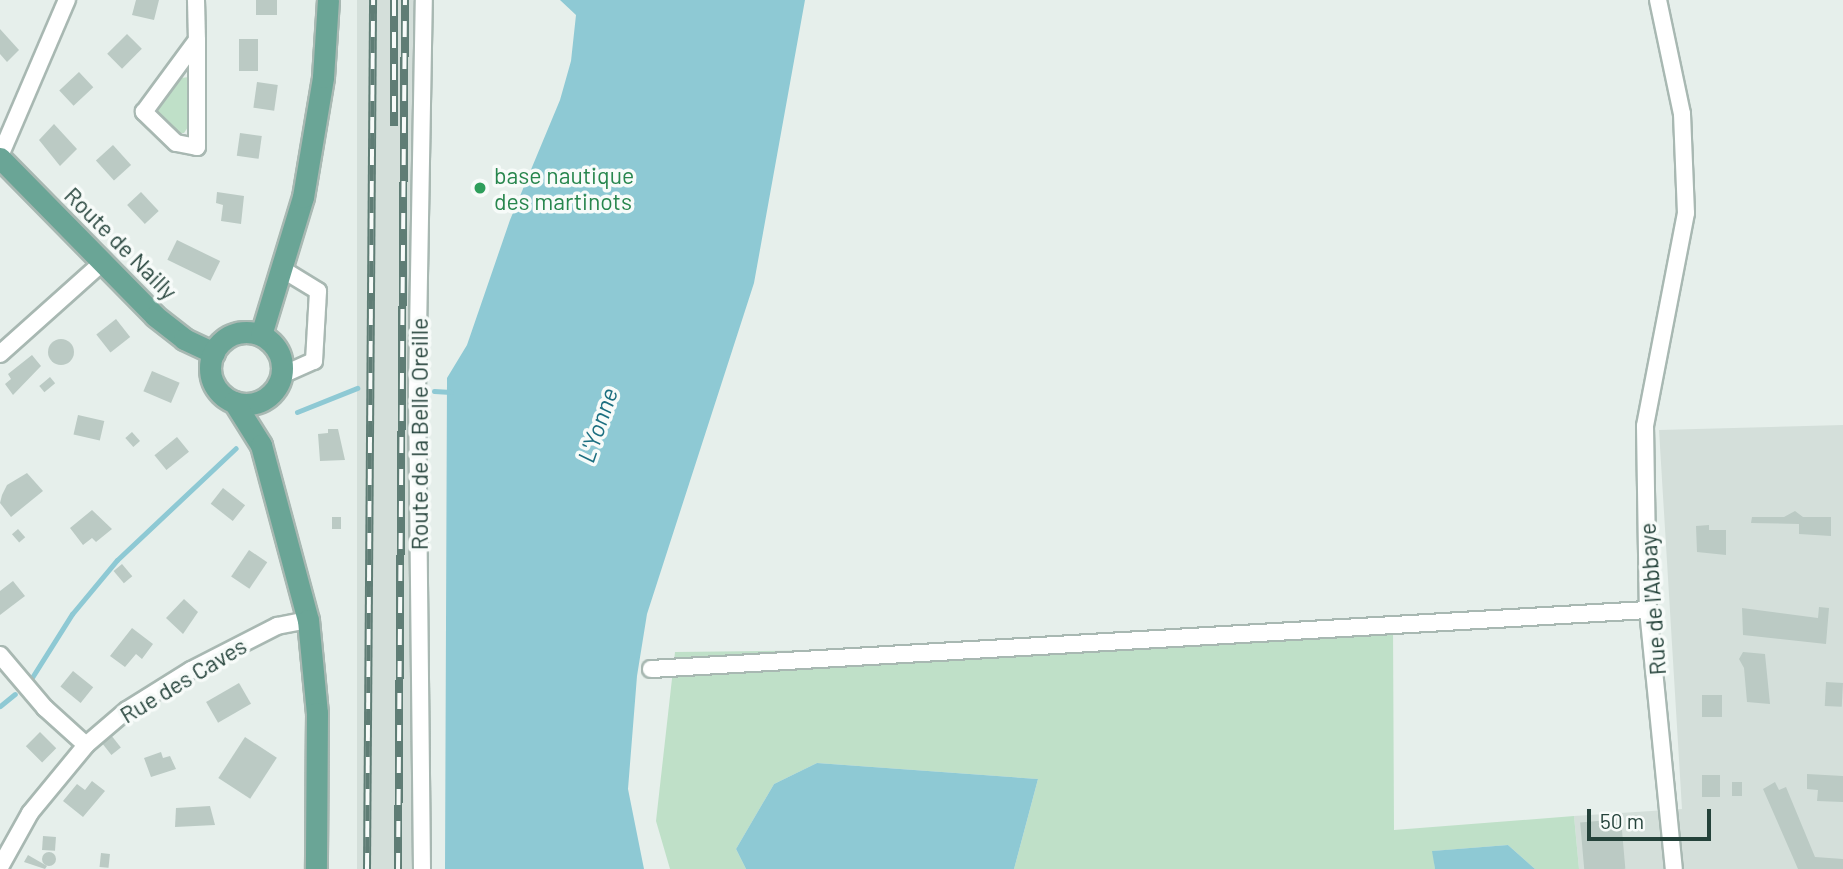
<!DOCTYPE html>
<style>
body{margin:0}
#map{position:relative;width:1843px;height:869px;overflow:hidden;background:#e6efeb;font-family:Barlow,sans-serif}
div>[style]{position:absolute}
.built>*{inset:0;background:#d4dfda;transform-origin:0 0}
.green>*{inset:0;background:#bfe0c8}
.water>*{inset:0;background:#8ec9d4}
.stream>*{height:5px;margin:-2.5px;padding:0 2.5px;transform-origin:2.5px;border-radius:2.5px;background:#8ec9d4}
.building>*{inset:0;background:#bbcac4;transform-origin:0 0}
.round{border-radius:50%}
.roads{filter:drop-shadow(2px 0 #a8b8b2) drop-shadow(-2px 0 #a8b8b2) drop-shadow(0 2px #a8b8b2) drop-shadow(0 -2px #a8b8b2)}
.minor>*{height:16px;margin:-8px;padding:0 8px;transform-origin:8px;border-radius:8px;background:#fff}
.major>*{height:21px;margin:-10.5px;padding:0 10.5px;transform-origin:10.5px;border-radius:10.5px;background:#6aa596}
.major>.ring{margin:-10.5px;padding:0;box-sizing:content-box;background:none;border:21px solid #6aa596;border-radius:50%}
.rail>*{height:8px;margin-top:-4px;transform-origin:0;background:repeating-linear-gradient(90deg,#f7fbf9 0 16px,#5f7d75 0 32px);box-sizing:border-box;border-block:2px solid #5f7d75}
.dots>*{width:19px;height:19px;translate:-50% -50%;box-sizing:border-box;border:4px solid #f7fbf9;border-radius:50%}
span{translate:-50% -50%;white-space:nowrap;text-align:center;line-height:1.15;-webkit-text-stroke:7px #f7fbf9;paint-order:stroke}
.leisure-label{font-size:23px;color:#27864d}
.left{translate:0 -50%;text-align:left}
.street-label{font-size:23px;color:#24423a}
.water-label{font-size:24px;color:#1c6f80;font-style:italic}
.scale{position:absolute;left:1587px;top:809px;width:124px;height:32px;box-sizing:border-box;border:4px solid #24423a;border-top:0;padding-left:9px;font-size:21px;line-height:24px;white-space:nowrap;color:#24423a;-webkit-text-stroke:5px #f7fbf9;paint-order:stroke}
</style>
<div id="map">
<div class="built">
<i style="left:357px;top:0;width:59px;height:869px"></i>
<i style="clip-path:polygon(1843px 425px,1843px 869px,1579px 869px,1574px 816px,1682px 809px,1659px 430px)"></i>
</div>
<div class="green">
<i style="clip-path:polygon(189px 77px,192px 121px,184px 133px,174px 133px,157px 118px,158px 103px,181px 78px)"></i>
<i style="clip-path:polygon(1393px 625px,1394px 830px,1574px 816px,1579px 869px,1535px 869px,1508px 845px,1433px 851px,1435px 869px,1014px 869px,1038px 779px,817px 763px,774px 784px,736px 849px,746px 869px,670px 869px,656px 821px,675px 652px,840px 650px)"></i>
</div>
<div class="water">
<i style="clip-path:polygon(560px 0,805px 0,754px 283px,647px 614px,637px 676px,628px 789px,644px 869px,445px 869px,447px 378px,467px 345px,510px 220px,560px 100px,571px 61px,576px 15px)"></i>
<i style="clip-path:polygon(817px 763px,1038px 779px,1014px 869px,746px 869px,736px 849px,774px 784px)"></i>
<i style="clip-path:polygon(1508px 845px,1535px 869px,1435px 869px,1432px 851px)"></i>
</div>
<div class="stream">
<i style="left:434px;top:391px;width:17px;rotate:3deg"></i>
<i style="left:297px;top:412px;width:65px;rotate:-21.8deg"></i>
<i style="left:31px;top:679px;width:77px;rotate:-57.8deg"></i>
<i style="left:72px;top:614px;width:70px;rotate:-50.2deg"></i>
<i style="left:117px;top:560px;width:163px;rotate:-43.3deg"></i>
<i style="left:0;top:706px;width:19px;rotate:-39deg"></i>
</div>
<div class="building">
<i style="clip-path:polygon(136px 0,159px 0,154px 20px,132px 15px)"></i>
<i style="left:256px;top:0;width:21px;height:15px"></i>
<i style="clip-path:polygon(0 29px,19px 50px,7px 62px,0 54px)"></i>
<i style="left:127px;top:34px;width:21px;height:28px;rotate:45deg"></i>
<i style="left:239px;top:39px;width:19px;height:32px"></i>
<i style="left:79px;top:72px;width:21px;height:27px;rotate:47deg"></i>
<i style="left:257px;top:82px;width:21px;height:26px;rotate:8deg"></i>
<i style="clip-path:polygon(54px 124px,77px 149px,60px 166px,39px 140px)"></i>
<i style="left:240px;top:133px;width:22px;height:23px;rotate:8deg"></i>
<i style="left:113px;top:145px;width:27px;height:23px;rotate:48deg"></i>
<i style="left:141px;top:192px;width:26px;height:19px;rotate:47deg"></i>
<i style="clip-path:polygon(217px 192px,244px 196px,241px 224px,221px 221px,223px 205px,216px 203px)"></i>
<i style="left:177px;top:240px;width:48px;height:22px;rotate:26deg"></i>
<i style="left:116px;top:319px;width:23px;height:25px;rotate:52deg"></i>
<i class="round" style="left:48px;top:339px;width:26px;height:26px"></i>
<i style="clip-path:polygon(32px 355px,41px 366px,13px 395px,5px 384px,11px 379px,8px 374px)"></i>
<i style="left:152px;top:371px;width:30px;height:22px;rotate:23deg"></i>
<i style="left:50px;top:377px;width:8px;height:14px;rotate:50deg"></i>
<i style="left:78px;top:415px;width:27px;height:20px;rotate:13deg"></i>
<i style="clip-path:polygon(328px 429px,338px 429px,345px 460px,320px 461px,318px 434px,328px 433px)"></i>
<i style="left:132px;top:432px;width:12px;height:9px;rotate:48deg"></i>
<i style="left:177px;top:437px;width:19px;height:29px;rotate:51deg"></i>
<i style="clip-path:polygon(27px 473px,43px 491px,11px 517px,0 503px,2px 495px,7px 485px)"></i>
<i style="left:223px;top:488px;width:28px;height:20px;rotate:38deg"></i>
<i style="clip-path:polygon(92px 510px,112px 529px,96px 542px,92px 538px,83px 545px,70px 528px)"></i>
<i style="clip-path:polygon(1795px 511px,1803px 517px,1831px 517px,1831px 536px,1799px 534px,1799px 524px,1751px 523px,1752px 517px,1784px 517px)"></i>
<i style="left:332px;top:517px;width:9px;height:12px"></i>
<i style="clip-path:polygon(1709px 525px,1709px 530px,1726px 530px,1726px 555px,1697px 552px,1696px 526px)"></i>
<i style="left:18px;top:529px;width:11px;height:8px;rotate:49deg"></i>
<i style="left:249px;top:550px;width:22px;height:32px;rotate:34deg"></i>
<i style="left:122px;top:564px;width:16px;height:11px;rotate:50deg"></i>
<i style="clip-path:polygon(13px 581px,25px 596px,0 615px,0 591px)"></i>
<i style="clip-path:polygon(184px 599px,198px 612px,183px 634px,166px 618px)"></i>
<i style="clip-path:polygon(1819px 607px,1829px 608px,1826px 644px,1743px 635px,1742px 608px,1818px 618px)"></i>
<i style="clip-path:polygon(132px 628px,153px 644px,142px 659px,136px 654px,125px 667px,110px 656px)"></i>
<i style="clip-path:polygon(1743px 652px,1765px 654px,1770px 704px,1747px 702px,1744px 668px,1739px 659px)"></i>
<i style="left:73px;top:671px;width:26px;height:20px;rotate:39deg"></i>
<i style="left:1826px;top:682px;width:17px;height:24px;rotate:3deg"></i>
<i style="left:239px;top:683px;width:24px;height:38px;rotate:60deg"></i>
<i style="left:1702px;top:695px;width:20px;height:22px"></i>
<i style="left:40px;top:732px;width:23px;height:20px;rotate:45deg"></i>
<i style="left:111px;top:735px;width:16px;height:12px;rotate:52deg"></i>
<i style="left:245px;top:737px;width:38px;height:49px;rotate:33deg"></i>
<i style="clip-path:polygon(161px 752px,163px 758px,170px 756px,176px 769px,151px 777px,144px 758px)"></i>
<i style="clip-path:polygon(1807px 774px,1843px 776px,1843px 802px,1817px 801px,1818px 790px,1807px 789px)"></i>
<i style="left:1702px;top:775px;width:18px;height:22px"></i>
<i style="clip-path:polygon(92px 781px,105px 791px,83px 817px,63px 801px,77px 784px,85px 790px)"></i>
<i style="left:1732px;top:782px;width:10px;height:14px"></i>
<i style="clip-path:polygon(1775px 782px,1779px 790px,1786px 787px,1815px 857px,1843px 859px,1843px 869px,1798px 869px,1763px 789px)"></i>
<i style="clip-path:polygon(210px 806px,215px 825px,175px 827px,176px 808px)"></i>
<i style="left:1621px;top:819px;width:50px;height:41px;rotate:85deg"></i>
<i style="left:43px;top:836px;width:13px;height:14px;rotate:4deg"></i>
<i class="round" style="left:42px;top:852px;width:14px;height:14px"></i>
<i style="left:101px;top:853px;width:9px;height:14px;rotate:6deg"></i>
<i style="clip-path:polygon(28px 855px,47px 866px,45px 869px,24px 862px)"></i>
</div>
<div class="roads">
<div class="minor">
<i style="left:196px;top:0;width:40px;rotate:88.6deg"></i>
<i style="left:197px;top:40px;width:107px;rotate:90deg"></i>
<i style="left:197px;top:147px;width:21px;rotate:-169deg"></i>
<i style="left:176px;top:143px;width:45px;rotate:-135.9deg"></i>
<i style="left:144px;top:112px;width:89px;rotate:-53.6deg"></i>
<i style="left:1658px;top:0;width:116px;rotate:78.1deg"></i>
<i style="left:1682px;top:114px;width:99px;rotate:87.7deg"></i>
<i style="left:1686px;top:213px;width:217px;rotate:100.9deg"></i>
<i style="left:1645px;top:426px;width:184px;rotate:89.1deg"></i>
<i style="left:1648px;top:610px;width:260px;rotate:84.3deg"></i>
<i style="left:0;top:156px;width:170px;rotate:-66.8deg"></i>
<i style="left:0;top:354px;width:138px;rotate:-41.8deg"></i>
<i style="left:282px;top:375px;width:35px;rotate:-24deg"></i>
<i style="left:314px;top:361px;width:70px;rotate:-86.7deg"></i>
<i style="left:318px;top:291px;width:42px;rotate:-148.6deg"></i>
<i style="left:0;top:655px;width:70px;rotate:49.7deg"></i>
<i style="left:45px;top:708px;width:55px;rotate:42.1deg"></i>
<i style="left:651px;top:669px;width:999px;rotate:-3.39deg"></i>
<i style="left:0;top:867px;width:62px;rotate:-60.9deg"></i>
<i style="left:30px;top:813px;width:88px;rotate:-50.5deg"></i>
<i style="left:86px;top:745px;width:54px;rotate:-40.5deg"></i>
<i style="left:127px;top:710px;width:75px;rotate:-32deg"></i>
<i style="left:191px;top:670px;width:97px;rotate:-27.1deg"></i>
<i style="left:277px;top:626px;width:32px;rotate:-11deg"></i>
<i style="left:422px;top:869px;width:479px;rotate:-90.6deg"></i>
<i style="left:417px;top:390px;width:390px;rotate:-89deg"></i>
</div>
<div class="major">
<i style="left:0;top:158px;width:221px;rotate:45.5deg"></i>
<i style="left:155px;top:316px;width:37px;rotate:38deg"></i>
<i style="left:184px;top:339px;width:33px;rotate:25deg"></i>
<i class="ring" style="left:210px;top:332px;width:51px;height:51px"></i>
<i style="left:261px;top:335px;width:144px;rotate:-73.1deg"></i>
<i style="left:303px;top:197px;width:122px;rotate:-80.5deg"></i>
<i style="left:323px;top:77px;width:77px;rotate:-86.3deg"></i>
<i style="left:234px;top:402px;width:51px;rotate:57.9deg"></i>
<i style="left:261px;top:445px;width:181px;rotate:75deg"></i>
<i style="left:308px;top:620px;width:93px;rotate:84.5deg"></i>
<i style="left:317px;top:713px;width:156px;rotate:90.4deg"></i>
</div>
</div>
<div class="rail">
<i style="left:394px;top:0;width:126px;rotate:90deg"></i>
<i style="left:367px;top:869px;width:869px;rotate:-89.6deg"></i>
<i style="left:398px;top:869px;width:869px;rotate:-89.54deg"></i>
</div>
<div class="dots">
<i style="left:480px;top:188px;background:#2e9e5b"></i>
</div>
<div class="leisure-label">
<span class="left" style="left:494px;top:188px">base nautique<br>des martinots</span>
</div>
<div class="street-label">
<span style="left:121px;top:243px;rotate:45deg">Route de Nailly</span>
<span style="left:419px;top:434px;rotate:-90deg">Route de la Belle Oreille</span>
<span style="left:1652px;top:599px;rotate:-94deg">Rue de l'Abbaye</span>
<span style="left:183px;top:680px;rotate:-31deg">Rue des Caves</span>
</div>
<div class="water-label">
<span style="left:597px;top:425px;rotate:-71deg">L'Yonne</span>
</div>
<div class="scale">50 m</div>
</div>
